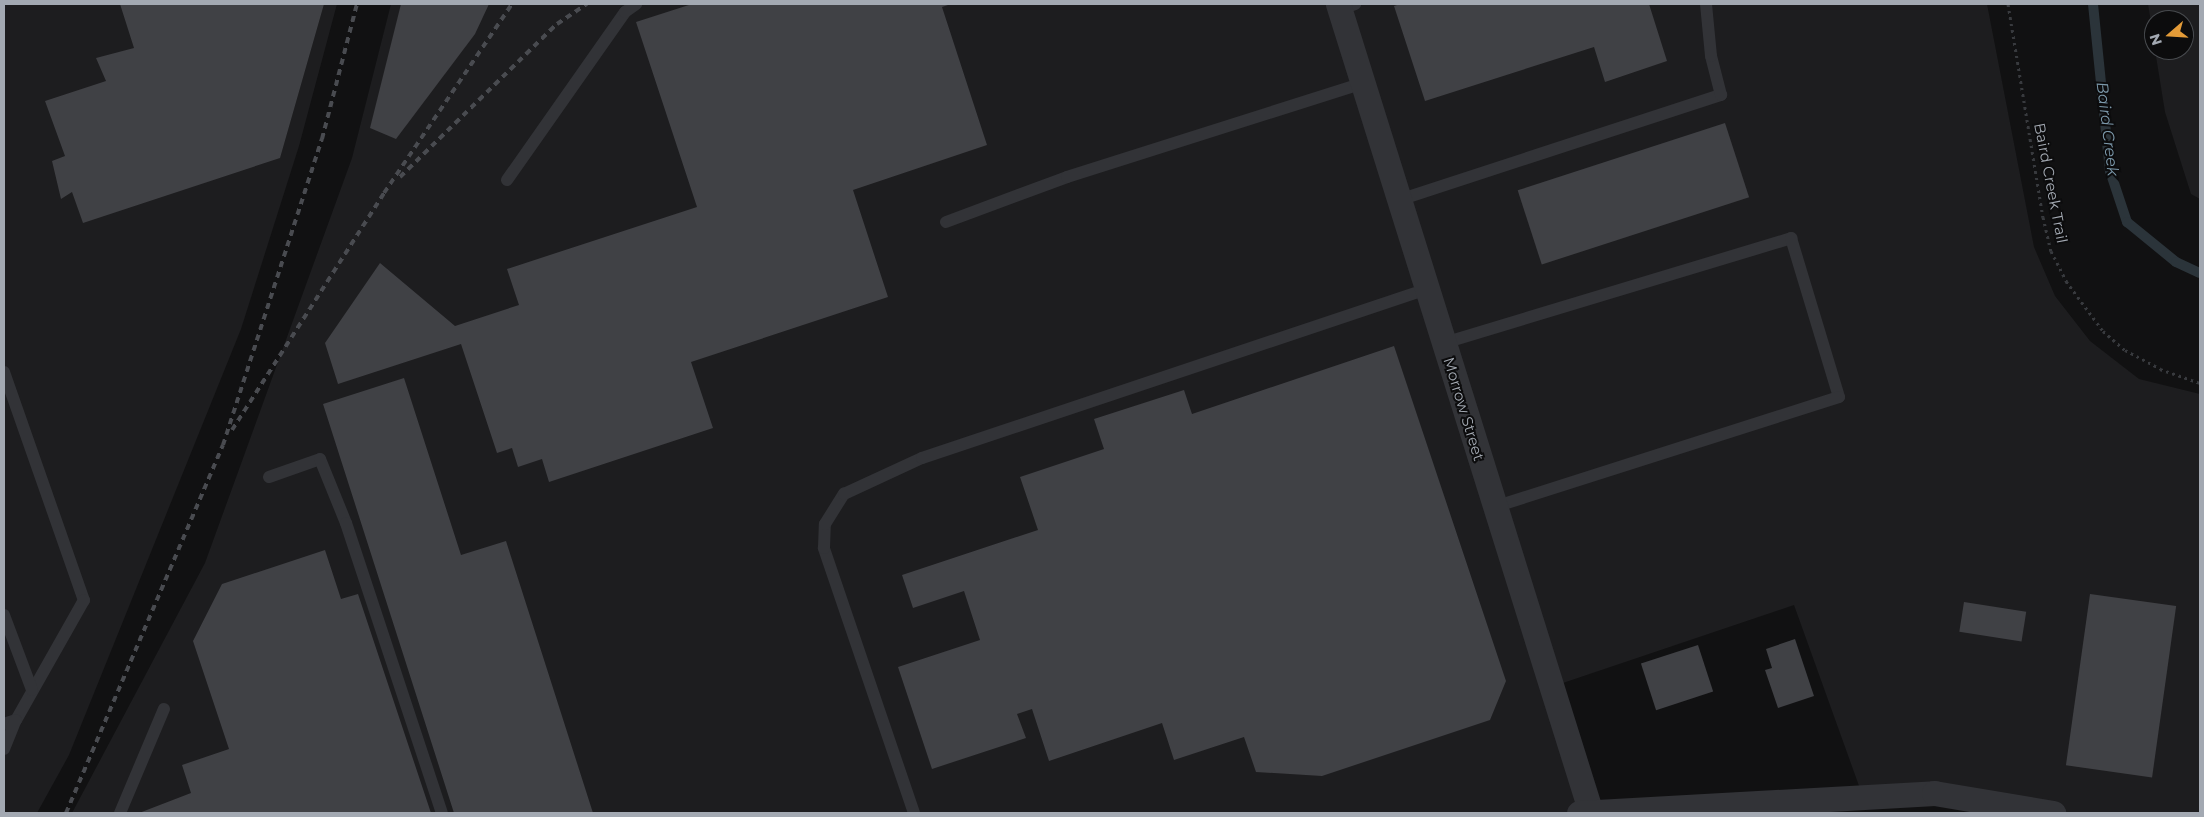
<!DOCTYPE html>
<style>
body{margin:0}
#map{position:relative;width:2204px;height:817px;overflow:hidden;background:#111112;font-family:Montserrat,sans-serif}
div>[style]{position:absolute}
.built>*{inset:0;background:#1d1d1f}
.stream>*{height:10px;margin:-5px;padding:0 5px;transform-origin:5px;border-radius:5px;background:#2b343a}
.building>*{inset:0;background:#404145;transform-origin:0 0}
.path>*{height:3px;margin-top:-1.5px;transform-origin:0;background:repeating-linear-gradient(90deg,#383a3e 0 2.5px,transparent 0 6.5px)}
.service>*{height:12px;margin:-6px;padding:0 6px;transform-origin:6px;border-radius:6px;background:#323337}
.minor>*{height:25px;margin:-12.5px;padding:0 12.5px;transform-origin:12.5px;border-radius:12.5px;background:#323337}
.rail>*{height:4px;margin-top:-2px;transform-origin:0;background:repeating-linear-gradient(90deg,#494b50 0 6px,transparent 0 11px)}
span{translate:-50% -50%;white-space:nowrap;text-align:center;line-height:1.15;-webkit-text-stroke:4px #0c0c0d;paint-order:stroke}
.street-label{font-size:15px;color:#a3a9b2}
.water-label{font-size:16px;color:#7c99ab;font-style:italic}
.frame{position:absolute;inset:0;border:5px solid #a3a9b2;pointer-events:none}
.north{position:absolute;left:2144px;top:10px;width:50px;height:50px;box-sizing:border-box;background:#0c0c0d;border:1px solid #484b4f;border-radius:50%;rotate:251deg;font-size:14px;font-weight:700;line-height:20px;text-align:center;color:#a3a9b2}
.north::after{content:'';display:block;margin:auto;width:18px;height:22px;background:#e39b38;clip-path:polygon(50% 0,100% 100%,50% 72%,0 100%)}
</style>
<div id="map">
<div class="built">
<i style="clip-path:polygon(4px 4px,337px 4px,299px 146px,241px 329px,69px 755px,37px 813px,4px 813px)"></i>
<i style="clip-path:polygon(391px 4px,1987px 4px,2034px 247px,2055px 296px,2090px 341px,2139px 379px,2200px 394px,2200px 813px,2053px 813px,1863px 797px,1794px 605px,1551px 687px,1579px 813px,72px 813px,205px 563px,352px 158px)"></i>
<i style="clip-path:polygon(2148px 4px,2200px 4px,2200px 199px,2191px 194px,2165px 112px,2155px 50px,2184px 50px,2184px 20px,2154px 20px,2154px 41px)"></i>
</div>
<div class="stream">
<i style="left:2093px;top:4px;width:168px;rotate:84.2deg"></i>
<i style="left:2110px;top:171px;width:54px;rotate:71.6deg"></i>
<i style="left:2127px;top:222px;width:63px;rotate:39.2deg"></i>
<i style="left:2176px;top:262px;width:26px;rotate:25deg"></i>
</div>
<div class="building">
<i style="clip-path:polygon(120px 4px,324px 4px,280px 158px,83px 223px,72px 192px,61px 199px,52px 161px,65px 156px,45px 101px,106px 81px,96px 58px,134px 48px)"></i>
<i style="clip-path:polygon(401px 4px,489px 4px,475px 34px,396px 139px,370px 128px)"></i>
<i style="clip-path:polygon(692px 4px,951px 4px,942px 7px,987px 145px,853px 190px,888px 297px,691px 362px,713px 428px,549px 482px,542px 459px,518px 467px,512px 448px,497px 453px,461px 344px,338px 384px,325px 343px,380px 263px,455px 326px,519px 305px,507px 269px,697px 207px,636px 22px)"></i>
<i style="clip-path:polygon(1400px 4px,1649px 4px,1667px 61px,1605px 82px,1594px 47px,1425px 101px,1394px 6px)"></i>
<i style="left:1725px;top:123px;width:78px;height:218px;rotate:72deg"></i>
<i style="clip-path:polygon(1394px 346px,1506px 681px,1490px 720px,1322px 776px,1256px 772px,1244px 737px,1174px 760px,1162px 723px,1049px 761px,1032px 709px,1017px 714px,1026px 738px,932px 769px,898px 667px,980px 640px,964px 591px,913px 608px,902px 575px,1038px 530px,1020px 477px,1104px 449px,1094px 419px,1184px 390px,1192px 414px)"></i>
<i style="clip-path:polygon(404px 378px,461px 555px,506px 541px,593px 813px,454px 813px,323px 404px)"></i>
<i style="clip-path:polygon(325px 550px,341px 599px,358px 594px,431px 813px,139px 813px,191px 793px,182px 765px,229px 749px,193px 641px,222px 584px)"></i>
<i style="left:2090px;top:594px;width:87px;height:173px;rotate:8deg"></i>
<i style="left:1964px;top:602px;width:63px;height:30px;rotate:9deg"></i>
<i style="clip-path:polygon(1795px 639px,1814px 696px,1778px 708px,1765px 670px,1772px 668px,1766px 649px)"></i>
<i style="left:1698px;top:645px;width:49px;height:60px;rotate:72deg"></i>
</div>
<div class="path">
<i style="left:2008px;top:4px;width:216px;rotate:80.7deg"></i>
<i style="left:2043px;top:217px;width:35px;rotate:77deg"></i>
<i style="left:2051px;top:251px;width:34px;rotate:63deg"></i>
<i style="left:2066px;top:281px;width:62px;rotate:53.5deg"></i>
<i style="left:2103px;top:331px;width:29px;rotate:41deg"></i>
<i style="left:2125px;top:350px;width:40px;rotate:28deg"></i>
<i style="left:2160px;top:369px;width:42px;rotate:19.3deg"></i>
</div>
<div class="service">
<i style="left:1340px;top:9px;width:16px;rotate:-18deg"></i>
<i style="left:507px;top:180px;width:205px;rotate:-54.9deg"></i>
<i style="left:625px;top:12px;width:14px;rotate:-36deg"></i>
<i style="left:1399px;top:200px;width:339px;rotate:-18.1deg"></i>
<i style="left:1721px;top:95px;width:40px;rotate:-104.4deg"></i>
<i style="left:1711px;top:56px;width:52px;rotate:-95.5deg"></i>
<i style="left:946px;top:222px;width:129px;rotate:-20.4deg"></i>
<i style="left:1067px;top:177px;width:311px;rotate:-17.6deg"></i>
<i style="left:1444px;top:343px;width:363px;rotate:-16.8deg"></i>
<i style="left:1791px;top:238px;width:166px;rotate:73.2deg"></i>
<i style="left:1839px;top:397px;width:361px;rotate:162.3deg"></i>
<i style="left:4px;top:372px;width:242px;rotate:70.7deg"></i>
<i style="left:84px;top:600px;width:138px;rotate:119.5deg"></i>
<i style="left:16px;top:720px;width:13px;rotate:162deg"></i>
<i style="left:269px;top:477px;width:54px;rotate:-19.4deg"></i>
<i style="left:320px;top:459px;width:69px;rotate:67.9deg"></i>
<i style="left:346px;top:523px;width:305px;rotate:71.7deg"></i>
<i style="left:4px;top:615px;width:80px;rotate:69.5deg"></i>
<i style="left:4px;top:749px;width:31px;rotate:-68deg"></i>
<i style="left:120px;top:813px;width:113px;rotate:-67.1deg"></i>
<i style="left:914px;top:813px;width:280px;rotate:-108.8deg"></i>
<i style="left:824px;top:548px;width:24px;rotate:-88deg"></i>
<i style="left:825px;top:524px;width:36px;rotate:-58deg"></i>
<i style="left:844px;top:494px;width:86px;rotate:-24.8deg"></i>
<i style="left:922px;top:458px;width:533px;rotate:-18.5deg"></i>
</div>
<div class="minor">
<i style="left:1338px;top:4px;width:848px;rotate:72.63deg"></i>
<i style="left:1579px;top:813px;width:356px;rotate:-3.2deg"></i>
<i style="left:1934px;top:793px;width:121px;rotate:9.5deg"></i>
</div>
<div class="rail">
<i style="left:400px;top:177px;width:219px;rotate:-44.3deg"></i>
<i style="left:557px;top:24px;width:36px;rotate:-34deg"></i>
<i style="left:232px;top:430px;width:282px;rotate:-57.3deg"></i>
<i style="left:384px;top:193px;width:228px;rotate:-55.9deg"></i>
<i style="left:66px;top:813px;width:400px;rotate:-66.9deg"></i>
<i style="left:223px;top:445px;width:322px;rotate:-72.1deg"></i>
<i style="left:322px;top:139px;width:139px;rotate:-75.5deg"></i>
</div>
<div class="street-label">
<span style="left:2051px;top:183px;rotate:79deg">Baird Creek Trail</span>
<span style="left:1464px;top:409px;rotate:73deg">Morrow Street</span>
</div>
<div class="water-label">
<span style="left:2107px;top:129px;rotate:83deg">Baird Creek</span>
</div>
<div class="frame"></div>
<div class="north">N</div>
</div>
